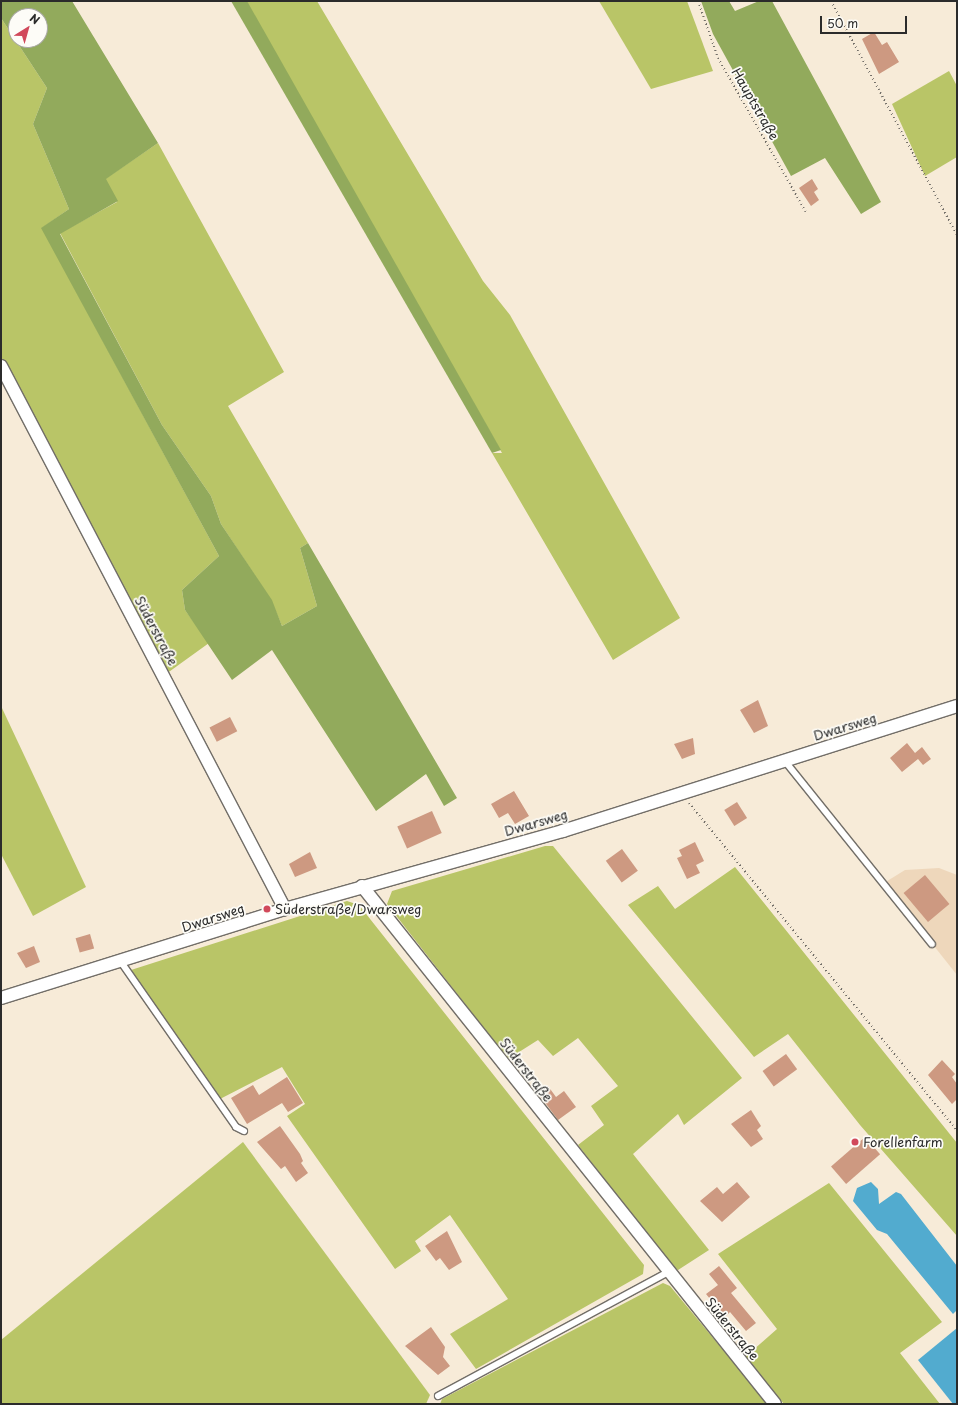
<!DOCTYPE html>
<meta charset="utf-8">
<style>
body{margin:0}
#map{position:relative;width:958px;height:1405px;overflow:hidden;background:#f7ebd8;font-family:"Playpen Sans",sans-serif}
div>[style]{position:absolute}
.built>*{inset:0;background:#eed7bb}
.green>*{inset:0;background:#b9c567}
.forest>*{inset:0;background:#92aa5c}
.water>*{inset:0;background:#52abcf}
.building>*{inset:0;background:#cd9981;transform-origin:0 0}
.path>*{height:2px;margin-top:-1px;transform-origin:0;background:repeating-linear-gradient(90deg,#726e68 0 1px,transparent 0 4px)}
.roads{filter:drop-shadow(1px 0 #726e68) drop-shadow(-1px 0 #726e68) drop-shadow(0 1px #726e68) drop-shadow(0 -1px #726e68)}
.service>*{height:6px;margin:-3px;padding:0 3px;transform-origin:3px;border-radius:3px;background:#fff}
.minor>*{height:12px;margin:-6px;padding:0 6px;transform-origin:6px;border-radius:6px;background:#fff}
.dots>*{width:11px;height:11px;translate:-50% -50%;box-sizing:border-box;border:2px solid #fdfcf7;border-radius:50%}
span{translate:-50% -50%;white-space:nowrap;text-align:center;line-height:1.15;-webkit-text-stroke:3.5px #fdfcf7;paint-order:stroke}
.street-label{font-size:13px;color:#2b2b2b}
.poi-label{font-size:13px;color:#2b2b2b}
.left{translate:0 -50%;text-align:left}
.frame{position:absolute;inset:0;border:2px solid #2b2b2b;pointer-events:none}
.north{position:absolute;left:8px;top:8px;width:40px;height:40px;box-sizing:border-box;background:#fdfcf7;border:1px solid #a9a8a5;border-radius:50%;rotate:37deg;font-size:11px;font-weight:700;line-height:16px;text-align:center;color:#2b2b2b}
.north::after{content:'';display:block;margin:auto;width:14px;height:18px;background:#d1495b;clip-path:polygon(50% 0,100% 100%,50% 72%,0 100%)}
.scale{position:absolute;left:820px;top:16px;width:87px;height:18px;box-sizing:border-box;border:2px solid #2b2b2b;border-top:0;padding-left:5px;font-size:12px;line-height:14px;white-space:nowrap;color:#2b2b2b;-webkit-text-stroke:3px #fdfcf7;paint-order:stroke}
</style>
<div id="map">
<div class="built">
<i style="clip-path:polygon(939px 868px,957px 875px,957px 975px,884px 883px,905px 870px)"></i>
</div>
<div class="green">
<i style="clip-path:polygon(245px 1px,317px 1px,483px 281px,510px 315px,680px 618px,613px 660px,492px 453px,502px 453px)"></i>
<i style="clip-path:polygon(599px 1px,687px 1px,713px 71px,651px 89px)"></i>
<i style="clip-path:polygon(1px 18px,47px 88px,33px 124px,69px 209px,42px 228px,219px 556px,182px 590px,185px 610px,209px 643px,166px 674px,1px 359px)"></i>
<i style="clip-path:polygon(949px 71px,957px 86px,957px 157px,925px 176px,892px 104px)"></i>
<i style="clip-path:polygon(158px 143px,284px 372px,228px 406px,308px 543px,300px 548px,317px 606px,282px 626px,271px 600px,221px 524px,211px 496px,162px 425px,60px 233px,117px 202px,105px 179px)"></i>
<i style="clip-path:polygon(1px 706px,86px 887px,33px 916px,1px 854px)"></i>
<i style="clip-path:polygon(545px 846px,553px 846px,742px 1078px,684px 1125px,678px 1114px,633px 1154px,709px 1250px,678px 1270px,674px 1269px,578px 1145px,604px 1125px,591px 1106px,618px 1086px,578px 1038px,553px 1056px,538px 1040px,508px 1059px,387px 904px,392px 891px)"></i>
<i style="clip-path:polygon(735px 867px,957px 1143px,957px 1236px,860px 1125px,788px 1034px,754px 1057px,628px 905px,658px 886px,675px 909px)"></i>
<i style="clip-path:polygon(347px 901px,359px 905px,644px 1265px,643px 1274px,476px 1369px,450px 1334px,508px 1299px,450px 1215px,415px 1241px,421px 1251px,395px 1269px,287px 1116px,305px 1104px,282px 1067px,220px 1099px,131px 970px)"></i>
<i style="clip-path:polygon(243px 1142px,430px 1395px,426px 1404px,1px 1404px,1px 1340px)"></i>
<i style="clip-path:polygon(829px 1183px,942px 1322px,900px 1353px,940px 1404px,784px 1404px,745px 1357px,777px 1329px,718px 1254px)"></i>
<i style="clip-path:polygon(663px 1283px,670px 1286px,768px 1404px,440px 1404px,442px 1399px)"></i>
</div>
<div class="forest">
<i style="clip-path:polygon(evenodd,1px 1px,72px 1px,158px 143px,106px 179px,118px 201px,60px 234px,162px 425px,211px 496px,221px 524px,272px 600px,282px 626px,317px 606px,300px 548px,308px 543px,457px 798px,444px 806px,426px 774px,376px 811px,272px 650px,232px 680px,185px 610px,182px 590px,219px 556px,41px 228px,69px 209px,33px 124px,47px 88px,1px 18px,1px 1px,16px 16px,40px 16px,40px 40px,16px 40px,16px 16px)"></i>
<i style="clip-path:polygon(231px 1px,247px 1px,501px 450px,492px 453px)"></i>
<i style="clip-path:polygon(701px 1px,729px 1px,735px 11px,759px 1px,772px 1px,881px 202px,861px 214px,825px 158px,791px 176px,713px 34px)"></i>
</div>
<div class="water">
<i style="clip-path:polygon(871px 1182px,878px 1189px,879px 1204px,896px 1192px,901px 1194px,957px 1266px,957px 1310px,953px 1314px,887px 1234px,877px 1230px,853px 1201px,857px 1188px)"></i>
<i style="clip-path:polygon(957px 1328px,957px 1404px,953px 1404px,918px 1360px)"></i>
</div>
<div class="building">
<i style="clip-path:polygon(874px 32px,882px 45px,887px 42px,899px 62px,879px 74px,862px 39px)"></i>
<i style="clip-path:polygon(812px 179px,818px 189px,814px 192px,819px 200px,811px 206px,799px 188px)"></i>
<i style="clip-path:polygon(758px 700px,768px 726px,754px 733px,740px 710px)"></i>
<i style="left:230px;top:717px;width:16px;height:23px;rotate:63deg"></i>
<i style="clip-path:polygon(693px 738px,695px 754px,682px 759px,674px 744px)"></i>
<i style="clip-path:polygon(907px 743px,915px 753px,922px 747px,931px 759px,923px 765px,918px 759px,902px 772px,890px 758px)"></i>
<i style="clip-path:polygon(514px 791px,529px 816px,515px 824px,508px 813px,499px 818px,491px 804px)"></i>
<i style="left:737px;top:802px;width:19px;height:15px;rotate:58deg"></i>
<i style="left:432px;top:811px;width:24px;height:38px;rotate:66deg"></i>
<i style="clip-path:polygon(695px 842px,704px 861px,696px 865px,700px 873px,687px 879px,677px 858px,682px 856px,679px 850px)"></i>
<i style="left:622px;top:849px;width:27px;height:20px;rotate:54deg"></i>
<i style="clip-path:polygon(310px 852px,317px 868px,295px 877px,289px 864px)"></i>
<i style="left:925px;top:875px;width:38px;height:28px;rotate:50deg"></i>
<i style="left:90px;top:934px;width:15px;height:15px;rotate:74deg"></i>
<i style="clip-path:polygon(34px 946px,40px 962px,26px 968px,17px 953px)"></i>
<i style="left:786px;top:1054px;width:19px;height:29px;rotate:54deg"></i>
<i style="clip-path:polygon(942px 1060px,955px 1074px,952px 1077px,957px 1084px,957px 1099px,952px 1104px,928px 1075px)"></i>
<i style="clip-path:polygon(287px 1077px,303px 1103px,288px 1112px,282px 1103px,247px 1124px,231px 1098px,253px 1085px,259px 1095px)"></i>
<i style="clip-path:polygon(548px 1086px,556px 1097px,564px 1091px,576px 1107px,558px 1120px,538px 1093px)"></i>
<i style="clip-path:polygon(751px 1110px,761px 1126px,757px 1130px,763px 1139px,751px 1147px,731px 1124px)"></i>
<i style="clip-path:polygon(280px 1126px,300px 1154px,303px 1161px,301px 1163px,308px 1173px,296px 1182px,285px 1166px,281px 1169px,257px 1142px)"></i>
<i style="left:865px;top:1137px;width:23px;height:45px;rotate:49deg"></i>
<i style="clip-path:polygon(737px 1182px,750px 1197px,722px 1222px,700px 1201px,717px 1187px,723px 1194px)"></i>
<i style="clip-path:polygon(447px 1231px,462px 1262px,449px 1270px,440px 1258px,436px 1261px,425px 1246px)"></i>
<i style="clip-path:polygon(719px 1266px,737px 1288px,731px 1293px,756px 1323px,746px 1331px,730px 1312px,725px 1317px,706px 1294px,718px 1285px,709px 1274px)"></i>
<i style="clip-path:polygon(431px 1327px,445px 1347px,443px 1357px,450px 1366px,438px 1375px,405px 1346px)"></i>
</div>
<div class="path">
<i style="left:698px;top:1px;width:60px;rotate:70.7deg"></i>
<i style="left:718px;top:58px;width:177px;rotate:60.3deg"></i>
<i style="left:831px;top:1px;width:266px;rotate:61.7deg"></i>
<i style="left:689px;top:803px;width:423px;rotate:50.7deg"></i>
</div>
<div class="roads">
<div class="service">
<i style="left:784px;top:760px;width:236px;rotate:51.2deg"></i>
<i style="left:121px;top:962px;width:201px;rotate:55.1deg"></i>
<i style="left:236px;top:1127px;width:9px;rotate:27deg"></i>
<i style="left:438px;top:1396px;width:261px;rotate:-28.3deg"></i>
</div>
<div class="minor">
<i style="left:1px;top:366px;width:613px;rotate:62.39deg"></i>
<i style="left:362px;top:886px;width:662px;rotate:51.43deg"></i>
<i style="left:1px;top:998px;width:298px;rotate:-17.4deg"></i>
<i style="left:285px;top:909px;width:289px;rotate:-15.7deg"></i>
<i style="left:563px;top:831px;width:413px;rotate:-17.6deg"></i>
</div>
</div>
<div class="dots">
<i style="left:267px;top:909px;background:#d1495b"></i>
<i style="left:855px;top:1142px;background:#d1495b"></i>
</div>
<div class="street-label">
<span style="left:755px;top:104px;rotate:60deg">Hauptstraße</span>
<span style="left:156px;top:631px;rotate:62deg">Süderstraße</span>
<span style="left:845px;top:727px;rotate:-17deg">Dwarsweg</span>
<span style="left:536px;top:823px;rotate:-16deg">Dwarsweg</span>
<span style="left:213px;top:918px;rotate:-18deg">Dwarsweg</span>
<span style="left:526px;top:1070px;rotate:52deg">Süderstraße</span>
<span style="left:732px;top:1329px;rotate:51deg">Süderstraße</span>
</div>
<div class="poi-label">
<span class="left" style="left:275px;top:909px">Süderstraße/Dwarsweg</span>
<span class="left" style="left:863px;top:1142px">Forellenfarm</span>
</div>
<div class="frame"></div>
<div class="north">N</div>
<div class="scale">50 m</div>
</div>
